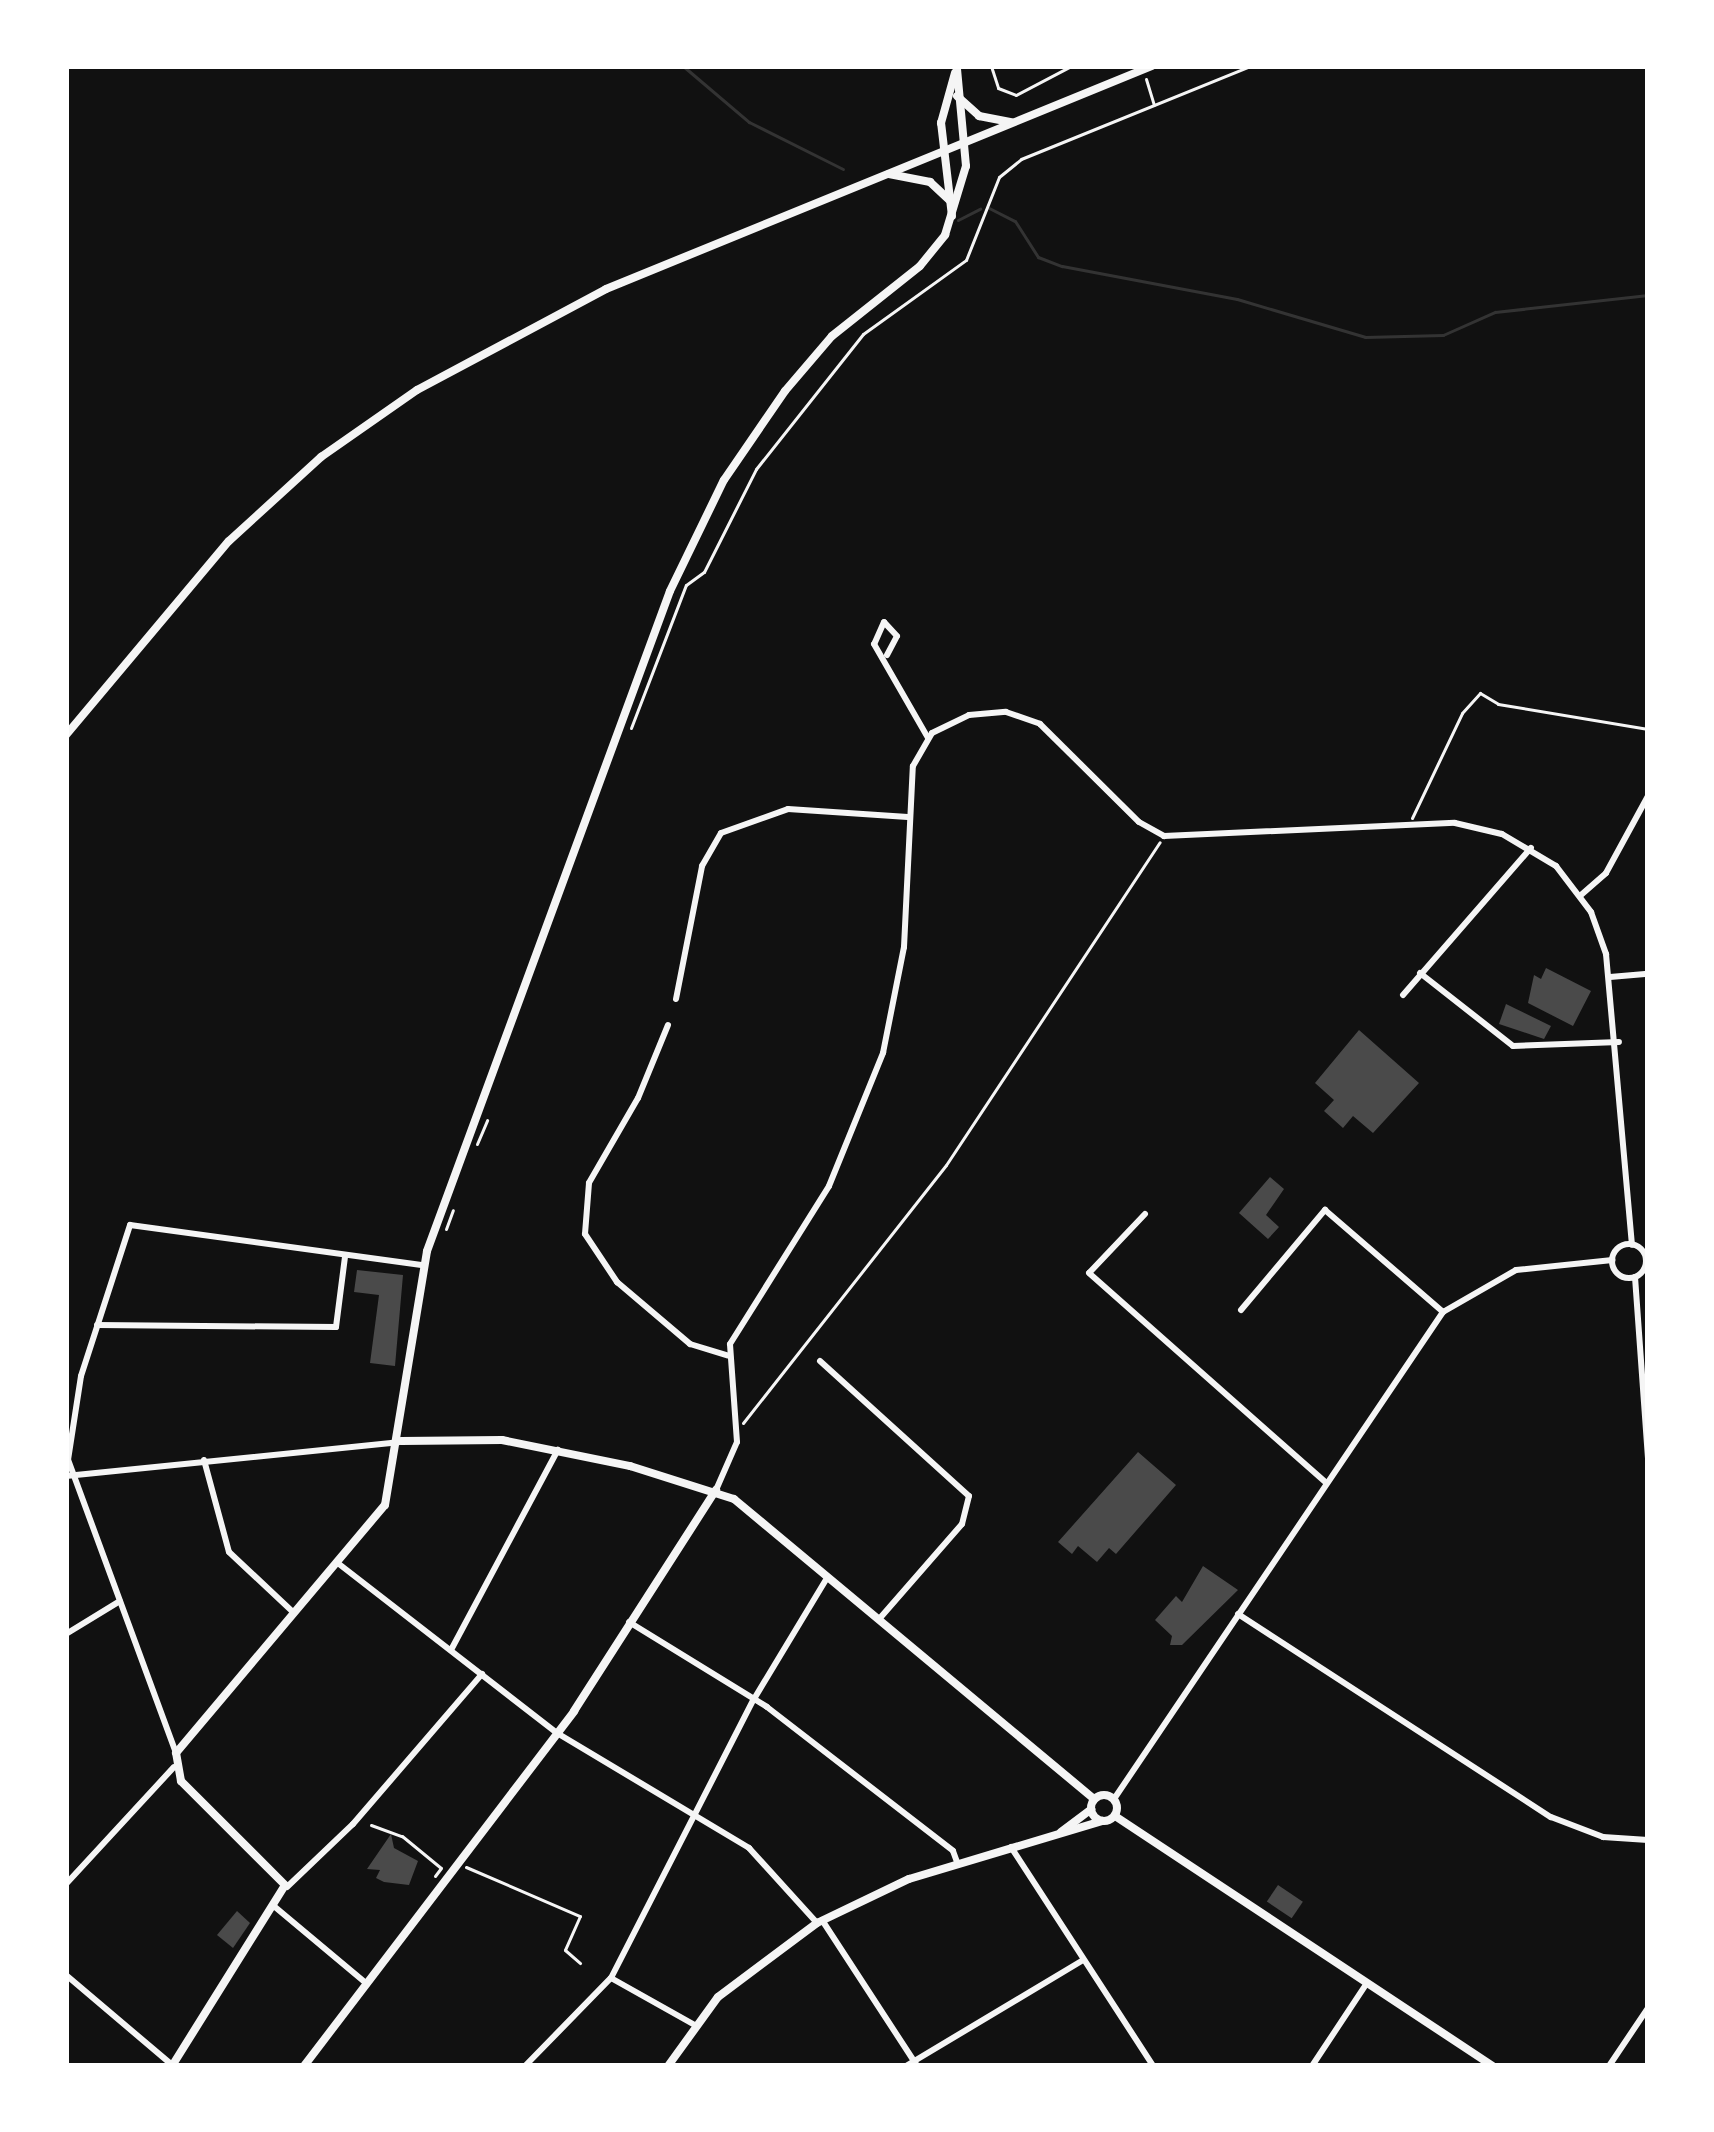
<!DOCTYPE html>
<style>
body{margin:0}
#map{position:relative;width:1714px;height:2132px;overflow:hidden;background:#111;font-family:"Times New Roman",serif}
div>[style]{position:absolute}
.stream>*{height:3px;margin:-1.5px;padding:0 1.5px;transform-origin:1.5px;border-radius:1.5px;background:#333}
.building>*{inset:0;background:#4a4a4a;transform-origin:0 0}
.path>*{height:3px;margin:-1.5px;padding:0 1.5px;transform-origin:1.5px;border-radius:1.5px;background:#f5f5f5}
.minor>*{height:6px;margin:-3px;padding:0 3px;transform-origin:3px;border-radius:3px;background:#f5f5f5}
.minor>.ring{margin:-3px;padding:0;box-sizing:content-box;background:none;border:6px solid #f5f5f5;border-radius:50%}
.tertiary>*{height:8px;margin:-4px;padding:0 4px;transform-origin:4px;border-radius:4px;background:#f5f5f5}
.tertiary>.ring{margin:-4px;padding:0;box-sizing:content-box;background:none;border:8px solid #f5f5f5;border-radius:50%}
.secondary>*{height:8px;margin:-4px;padding:0 4px;transform-origin:4px;border-radius:4px;background:#f5f5f5}
span{translate:-50% -50%;white-space:nowrap;text-align:center;line-height:1.15;-webkit-text-stroke:9px #fff;paint-order:stroke}
.frame{position:absolute;inset:0;border:69px solid #fff;pointer-events:none}
</style>
<div id="map">
<div class="stream">
<i style="left:683px;top:66px;width:87px;rotate:40.3deg"></i>
<i style="left:749px;top:122px;width:105px;rotate:26.6deg"></i>
<i style="left:989px;top:208px;width:29px;rotate:27deg"></i>
<i style="left:1015px;top:221px;width:43px;rotate:57.4deg"></i>
<i style="left:1038px;top:257px;width:26px;rotate:21deg"></i>
<i style="left:1062px;top:266px;width:178px;rotate:10.7deg"></i>
<i style="left:1237px;top:299px;width:134px;rotate:16.5deg"></i>
<i style="left:1365px;top:337px;width:78px;rotate:-1.5deg"></i>
<i style="left:1443px;top:335px;width:57px;rotate:-23.9deg"></i>
<i style="left:1495px;top:312px;width:154px;rotate:-6.3deg"></i>
<i style="left:958px;top:220px;width:25px;rotate:-27deg"></i>
</div>
<div class="building">
<i style="clip-path:polygon(1546px 968px,1591px 991px,1573px 1026px,1528px 1003px,1534px 975px,1541px 979px)"></i>
<i style="clip-path:polygon(1506px 1004px,1551px 1026px,1544px 1039px,1499px 1024px)"></i>
<i style="clip-path:polygon(1359px 1030px,1419px 1083px,1373px 1133px,1353px 1116px,1343px 1128px,1324px 1111px,1334px 1100px,1315px 1083px)"></i>
<i style="clip-path:polygon(1270px 1177px,1284px 1189px,1266px 1215px,1279px 1227px,1268px 1239px,1239px 1213px)"></i>
<i style="clip-path:polygon(357px 1270px,403px 1275px,395px 1366px,370px 1363px,379px 1295px,354px 1292px)"></i>
<i style="clip-path:polygon(1138px 1452px,1176px 1485px,1116px 1554px,1109px 1548px,1097px 1562px,1078px 1546px,1072px 1554px,1058px 1542px)"></i>
<i style="clip-path:polygon(1203px 1566px,1238px 1590px,1182px 1645px,1170px 1645px,1172px 1636px,1155px 1620px,1176px 1596px,1182px 1602px)"></i>
<i style="clip-path:polygon(391px 1834px,394px 1848px,418px 1861px,409px 1885px,384px 1882px,376px 1878px,380px 1870px,367px 1869px)"></i>
<i style="left:1278px;top:1885px;width:30px;height:20px;rotate:34deg"></i>
<i style="clip-path:polygon(237px 1911px,250px 1923px,233px 1948px,217px 1935px)"></i>
</div>
<div class="path">
<i style="left:991px;top:66px;width:23px;rotate:72deg"></i>
<i style="left:998px;top:88px;width:19px;rotate:21deg"></i>
<i style="left:1016px;top:95px;width:62px;rotate:-27.8deg"></i>
<i style="left:1146px;top:79px;width:27px;rotate:73deg"></i>
<i style="left:631px;top:728px;width:153px;rotate:-69deg"></i>
<i style="left:686px;top:585px;width:22px;rotate:-36deg"></i>
<i style="left:704px;top:572px;width:115px;rotate:-63.2deg"></i>
<i style="left:756px;top:469px;width:172px;rotate:-51.6deg"></i>
<i style="left:863px;top:334px;width:127px;rotate:-35.7deg"></i>
<i style="left:966px;top:260px;width:89px;rotate:-68.3deg"></i>
<i style="left:999px;top:177px;width:28px;rotate:-39deg"></i>
<i style="left:1021px;top:159px;width:247px;rotate:-22.1deg"></i>
<i style="left:1412px;top:818px;width:116px;rotate:-64.5deg"></i>
<i style="left:1462px;top:713px;width:27px;rotate:-48deg"></i>
<i style="left:1480px;top:693px;width:21px;rotate:31deg"></i>
<i style="left:1498px;top:704px;width:152px;rotate:9.5deg"></i>
<i style="left:477px;top:1144px;width:26px;rotate:-67deg"></i>
<i style="left:446px;top:1229px;width:20px;rotate:-70deg"></i>
<i style="left:743px;top:1423px;width:328px;rotate:-51.8deg"></i>
<i style="left:946px;top:1165px;width:387px;rotate:-56.5deg"></i>
<i style="left:371px;top:1825px;width:33px;rotate:20deg"></i>
<i style="left:402px;top:1836px;width:50px;rotate:39.4deg"></i>
<i style="left:441px;top:1868px;width:10px;rotate:127deg"></i>
<i style="left:466px;top:1867px;width:124px;rotate:23.3deg"></i>
<i style="left:580px;top:1916px;width:37px;rotate:114deg"></i>
<i style="left:565px;top:1950px;width:20px;rotate:41deg"></i>
</div>
<div class="minor">
<i style="left:887px;top:655px;width:21px;rotate:-62deg"></i>
<i style="left:897px;top:636px;width:19px;rotate:-133deg"></i>
<i style="left:884px;top:622px;width:24px;rotate:114deg"></i>
<i style="left:874px;top:644px;width:108px;rotate:60.1deg"></i>
<i style="left:1581px;top:895px;width:33px;rotate:-41deg"></i>
<i style="left:1606px;top:873px;width:88px;rotate:-61.4deg"></i>
<i style="left:1420px;top:973px;width:118px;rotate:38.1deg"></i>
<i style="left:1513px;top:1046px;width:106px;rotate:-2.2deg"></i>
<i style="left:1610px;top:977px;width:38px;rotate:-5deg"></i>
<i style="left:1403px;top:995px;width:195px;rotate:-49deg"></i>
<i style="left:676px;top:999px;width:136px;rotate:-78.9deg"></i>
<i style="left:702px;top:866px;width:38px;rotate:-60deg"></i>
<i style="left:721px;top:833px;width:71px;rotate:-19.7deg"></i>
<i style="left:788px;top:809px;width:120px;rotate:3.8deg"></i>
<i style="left:668px;top:1025px;width:79px;rotate:112.3deg"></i>
<i style="left:638px;top:1098px;width:98px;rotate:120deg"></i>
<i style="left:589px;top:1183px;width:51px;rotate:94.5deg"></i>
<i style="left:585px;top:1234px;width:58px;rotate:56.3deg"></i>
<i style="left:617px;top:1282px;width:96px;rotate:40.3deg"></i>
<i style="left:690px;top:1344px;width:39px;rotate:17deg"></i>
<i style="left:1145px;top:1214px;width:81px;rotate:133.5deg"></i>
<i style="left:1089px;top:1273px;width:317px;rotate:41.5deg"></i>
<i class="ring" style="left:1612px;top:1244px;width:28px;height:28px"></i>
<i style="left:1635px;top:1277px;width:182px;rotate:85.9deg"></i>
<i style="left:1241px;top:1310px;width:131px;rotate:-50deg"></i>
<i style="left:1325px;top:1210px;width:156px;rotate:40.8deg"></i>
<i style="left:97px;top:1325px;width:239px;rotate:0.5deg"></i>
<i style="left:336px;top:1327px;width:71px;rotate:-82.7deg"></i>
<i style="left:820px;top:1361px;width:201px;rotate:42.2deg"></i>
<i style="left:969px;top:1496px;width:29px;rotate:104deg"></i>
<i style="left:962px;top:1524px;width:125px;rotate:131.1deg"></i>
<i style="left:204px;top:1460px;width:95px;rotate:74.8deg"></i>
<i style="left:229px;top:1552px;width:89px;rotate:43.2deg"></i>
<i style="left:66px;top:1476px;width:334px;rotate:-5.8deg"></i>
<i style="left:716px;top:1490px;width:52px;rotate:-66.4deg"></i>
<i style="left:737px;top:1442px;width:98px;rotate:-94.1deg"></i>
<i style="left:730px;top:1344px;width:186px;rotate:-57.9deg"></i>
<i style="left:829px;top:1186px;width:144px;rotate:-67.9deg"></i>
<i style="left:883px;top:1053px;width:108px;rotate:-78.8deg"></i>
<i style="left:904px;top:947px;width:181px;rotate:-87.2deg"></i>
<i style="left:913px;top:766px;width:38px;rotate:-60deg"></i>
<i style="left:932px;top:733px;width:41px;rotate:-25.9deg"></i>
<i style="left:969px;top:715px;width:37px;rotate:-5deg"></i>
<i style="left:1006px;top:712px;width:36px;rotate:19deg"></i>
<i style="left:1040px;top:724px;width:139px;rotate:44.7deg"></i>
<i style="left:1139px;top:822px;width:29px;rotate:29deg"></i>
<i style="left:1164px;top:836px;width:291px;rotate:-2.6deg"></i>
<i style="left:1455px;top:823px;width:48px;rotate:13.2deg"></i>
<i style="left:1502px;top:834px;width:63px;rotate:30.7deg"></i>
<i style="left:1556px;top:866px;width:58px;rotate:52.7deg"></i>
<i style="left:1591px;top:912px;width:45px;rotate:70.3deg"></i>
<i style="left:1606px;top:954px;width:292px;rotate:84.9deg"></i>
<i style="left:339px;top:1564px;width:276px;rotate:37.8deg"></i>
<i style="left:557px;top:1733px;width:224px;rotate:30.9deg"></i>
<i style="left:749px;top:1848px;width:101px;rotate:47.8deg"></i>
<i style="left:1238px;top:1614px;width:373px;rotate:33deg"></i>
<i style="left:1551px;top:1817px;width:56px;rotate:21deg"></i>
<i style="left:1603px;top:1837px;width:45px;rotate:3.8deg"></i>
<i style="left:629px;top:1622px;width:162px;rotate:31.6deg"></i>
<i style="left:767px;top:1707px;width:235px;rotate:37.7deg"></i>
<i style="left:953px;top:1851px;width:12px;rotate:70deg"></i>
<i style="left:66px;top:1634px;width:63px;rotate:-31.4deg"></i>
<i style="left:451px;top:1650px;width:227px;rotate:-61.9deg"></i>
<i style="left:176px;top:1753px;width:312px;rotate:-110.2deg"></i>
<i style="left:68px;top:1460px;width:85px;rotate:-81.2deg"></i>
<i style="left:81px;top:1376px;width:159px;rotate:-72deg"></i>
<i style="left:130px;top:1225px;width:296px;rotate:7.8deg"></i>
<i style="left:1114px;top:1799px;width:588px;rotate:-55.96deg"></i>
<i style="left:1443px;top:1312px;width:84px;rotate:-29.9deg"></i>
<i style="left:1516px;top:1270px;width:97px;rotate:-5.9deg"></i>
<i style="left:1011px;top:1847px;width:261px;rotate:57deg"></i>
<i style="left:66px;top:1884px;width:159px;rotate:-47.3deg"></i>
<i style="left:287px;top:1887px;width:91px;rotate:-43.7deg"></i>
<i style="left:353px;top:1824px;width:198px;rotate:-49.3deg"></i>
<i style="left:275px;top:1907px;width:120px;rotate:39.9deg"></i>
<i style="left:822px;top:1920px;width:174px;rotate:56.9deg"></i>
<i style="left:66px;top:1975px;width:139px;rotate:40.3deg"></i>
<i style="left:611px;top:1978px;width:94px;rotate:29.3deg"></i>
<i style="left:525px;top:2066px;width:123px;rotate:-45.7deg"></i>
<i style="left:611px;top:1978px;width:314px;rotate:-62.9deg"></i>
<i style="left:754px;top:1699px;width:141px;rotate:-58.9deg"></i>
<i style="left:906px;top:2066px;width:206px;rotate:-30.9deg"></i>
<i style="left:1312px;top:2066px;width:100px;rotate:-56.5deg"></i>
<i style="left:1609px;top:2066px;width:70px;rotate:-56.1deg"></i>
</div>
<div class="tertiary">
<i style="left:957px;top:96px;width:30px;rotate:42deg"></i>
<i style="left:979px;top:116px;width:33px;rotate:11deg"></i>
<i style="left:889px;top:174px;width:42px;rotate:11deg"></i>
<i style="left:930px;top:182px;width:26px;rotate:43deg"></i>
<i style="left:952px;top:216px;width:94px;rotate:-96.7deg"></i>
<i style="left:941px;top:123px;width:52px;rotate:-74.4deg"></i>
<i style="left:401px;top:1441px;width:101px;rotate:-0.6deg"></i>
<i style="left:502px;top:1440px;width:131px;rotate:11.5deg"></i>
<i style="left:630px;top:1466px;width:109px;rotate:17.6deg"></i>
<i style="left:734px;top:1499px;width:469px;rotate:39.8deg"></i>
<i class="ring" style="left:1091px;top:1795px;width:18px;height:18px"></i>
<i style="left:1115px;top:1816px;width:453px;rotate:33.5deg"></i>
<i style="left:1061px;top:1832px;width:38px;rotate:-37deg"></i>
<i style="left:172px;top:2066px;width:213px;rotate:-58deg"></i>
<i style="left:285px;top:1885px;width:147px;rotate:-135deg"></i>
<i style="left:181px;top:1781px;width:28px;rotate:-100deg"></i>
<i style="left:176px;top:1753px;width:324px;rotate:-49.9deg"></i>
<i style="left:385px;top:1505px;width:257px;rotate:-80.6deg"></i>
<i style="left:427px;top:1251px;width:703px;rotate:-69.79deg"></i>
<i style="left:670px;top:591px;width:123px;rotate:-64.1deg"></i>
<i style="left:724px;top:480px;width:108px;rotate:-55.6deg"></i>
<i style="left:785px;top:391px;width:72px;rotate:-49.5deg"></i>
<i style="left:832px;top:336px;width:112px;rotate:-38.5deg"></i>
<i style="left:920px;top:266px;width:40px;rotate:-51deg"></i>
<i style="left:945px;top:235px;width:72px;rotate:-73.1deg"></i>
<i style="left:966px;top:166px;width:97px;rotate:-95.3deg"></i>
<i style="left:304px;top:2066px;width:446px;rotate:-52.7deg"></i>
<i style="left:574px;top:1711px;width:263px;rotate:-57.3deg"></i>
<i style="left:668px;top:2066px;width:85px;rotate:-54.1deg"></i>
<i style="left:718px;top:1997px;width:124px;rotate:-36.8deg"></i>
<i style="left:817px;top:1923px;width:102px;rotate:-25.6deg"></i>
<i style="left:909px;top:1879px;width:202px;rotate:-16.7deg"></i>
</div>
<div class="secondary">
<i style="left:66px;top:735px;width:253px;rotate:-50deg"></i>
<i style="left:229px;top:541px;width:125px;rotate:-42.4deg"></i>
<i style="left:321px;top:457px;width:117px;rotate:-34.9deg"></i>
<i style="left:417px;top:390px;width:214px;rotate:-28.1deg"></i>
<i style="left:606px;top:289px;width:590px;rotate:-22.22deg"></i>
</div>
<div class="frame"></div>
</div>
